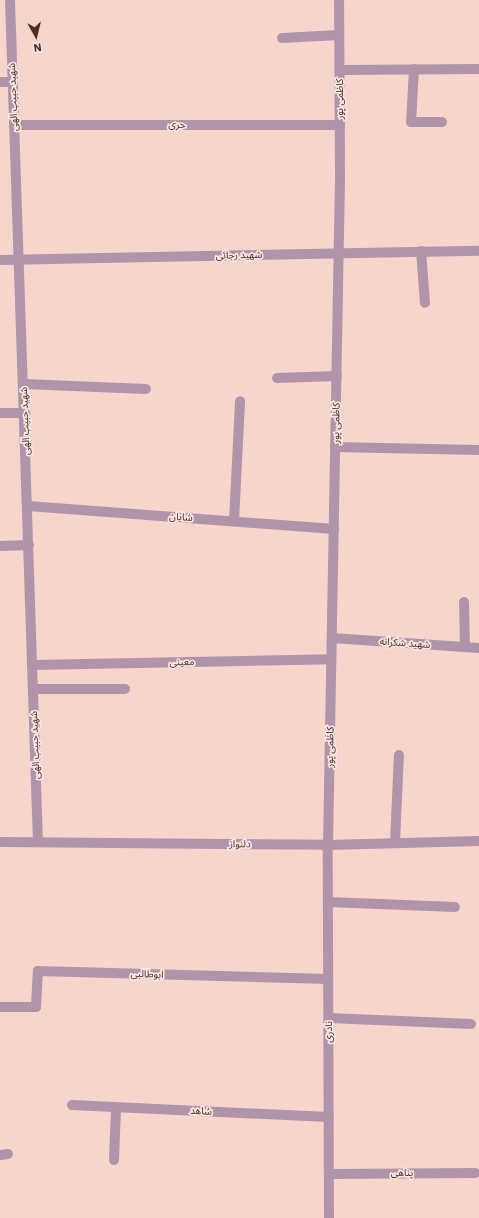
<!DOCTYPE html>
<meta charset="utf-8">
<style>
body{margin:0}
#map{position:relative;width:479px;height:1218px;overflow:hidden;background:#f6d5cc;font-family:"IBM Plex Sans","Noto Sans Arabic",sans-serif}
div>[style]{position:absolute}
.service>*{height:10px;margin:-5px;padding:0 5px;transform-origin:5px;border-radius:5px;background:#b194a9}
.minor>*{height:10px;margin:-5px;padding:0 5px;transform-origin:5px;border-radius:5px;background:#b194a9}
.tertiary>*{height:10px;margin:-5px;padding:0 5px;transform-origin:5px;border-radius:5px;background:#b194a9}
span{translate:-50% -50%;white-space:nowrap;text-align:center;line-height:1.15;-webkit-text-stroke:3.5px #f7e6e2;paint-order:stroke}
.street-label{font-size:10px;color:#4c2d24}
.north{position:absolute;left:16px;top:16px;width:40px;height:40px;-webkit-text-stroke:3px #f7e6e2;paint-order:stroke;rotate:172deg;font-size:11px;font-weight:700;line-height:16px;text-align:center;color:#4c2d24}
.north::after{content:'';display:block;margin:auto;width:14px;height:18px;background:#4c2d24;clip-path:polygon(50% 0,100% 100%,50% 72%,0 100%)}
</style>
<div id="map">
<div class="service">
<i style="left:282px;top:38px;width:57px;rotate:-3deg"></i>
<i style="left:414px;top:69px;width:53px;rotate:93.2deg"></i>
<i style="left:411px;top:122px;width:31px"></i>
<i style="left:421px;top:251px;width:52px;rotate:85.6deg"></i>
<i style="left:277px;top:378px;width:60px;rotate:-1.9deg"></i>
<i style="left:234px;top:521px;width:120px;rotate:-87.1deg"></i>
<i style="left:464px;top:602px;width:45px;rotate:88.7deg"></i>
<i style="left:33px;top:689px;width:92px"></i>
<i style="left:395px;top:842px;width:87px;rotate:-87.4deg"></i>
<i style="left:328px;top:902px;width:127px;rotate:2.3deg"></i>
<i style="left:329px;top:1018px;width:142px;rotate:2.4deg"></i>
<i style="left:114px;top:1160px;width:53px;rotate:-87.8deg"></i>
<i style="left:329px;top:1174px;width:146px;rotate:-0.4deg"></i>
</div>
<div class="minor">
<i style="left:10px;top:0;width:842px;rotate:88.1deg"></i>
<i style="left:340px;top:70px;width:139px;rotate:-0.4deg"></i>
<i style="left:0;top:82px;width:13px"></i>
<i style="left:15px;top:125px;width:325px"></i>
<i style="left:0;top:260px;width:479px;rotate:-1.1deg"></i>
<i style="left:24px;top:384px;width:122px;rotate:2.3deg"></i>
<i style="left:0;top:413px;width:25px"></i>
<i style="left:335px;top:447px;width:144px;rotate:1.2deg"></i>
<i style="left:28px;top:506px;width:307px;rotate:4.3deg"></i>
<i style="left:0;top:546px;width:29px;rotate:-2deg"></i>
<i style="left:332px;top:638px;width:147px;rotate:3.9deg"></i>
<i style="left:32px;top:665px;width:299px;rotate:-1.1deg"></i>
<i style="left:0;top:842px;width:328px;rotate:0.5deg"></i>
<i style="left:328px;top:845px;width:151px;rotate:-1.5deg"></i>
<i style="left:0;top:1007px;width:36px"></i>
<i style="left:36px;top:1007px;width:36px;rotate:-87deg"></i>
<i style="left:38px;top:971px;width:290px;rotate:1.6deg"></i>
<i style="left:72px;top:1105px;width:257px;rotate:2.7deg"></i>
<i style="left:0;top:1155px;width:8px;rotate:-7deg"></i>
</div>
<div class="tertiary">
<i style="left:329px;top:1218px;width:373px;rotate:-90.2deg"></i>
<i style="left:328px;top:845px;width:667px;rotate:-88.97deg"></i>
<i style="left:340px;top:178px;width:178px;rotate:-90.3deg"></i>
</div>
<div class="street-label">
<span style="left:13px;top:97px;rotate:-92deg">شهید حبیب الهی</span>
<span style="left:340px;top:99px;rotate:-90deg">کاظمی پور</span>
<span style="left:177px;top:125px">حری</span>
<span style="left:239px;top:255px;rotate:-1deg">شهید رجائی</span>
<span style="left:25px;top:421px;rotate:-92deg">شهید حبیب الهی</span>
<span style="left:336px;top:423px;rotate:-89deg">کاظمی پور</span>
<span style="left:181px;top:517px;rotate:4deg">شایان</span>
<span style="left:405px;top:643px;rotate:4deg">شهید شکرانه</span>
<span style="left:182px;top:662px;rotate:-1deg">معینی</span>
<span style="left:35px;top:745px;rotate:-92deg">شهید حبیب الهی</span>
<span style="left:330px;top:747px;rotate:-89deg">کاظمی پور</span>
<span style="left:240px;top:844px;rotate:1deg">دلنواز</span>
<span style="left:147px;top:974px;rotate:2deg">ابوطالبی</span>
<span style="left:329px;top:1032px;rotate:-90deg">نادری</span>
<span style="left:201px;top:1111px;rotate:3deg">شاهد</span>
<span style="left:402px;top:1173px">پناهی</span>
</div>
<div class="north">N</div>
</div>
